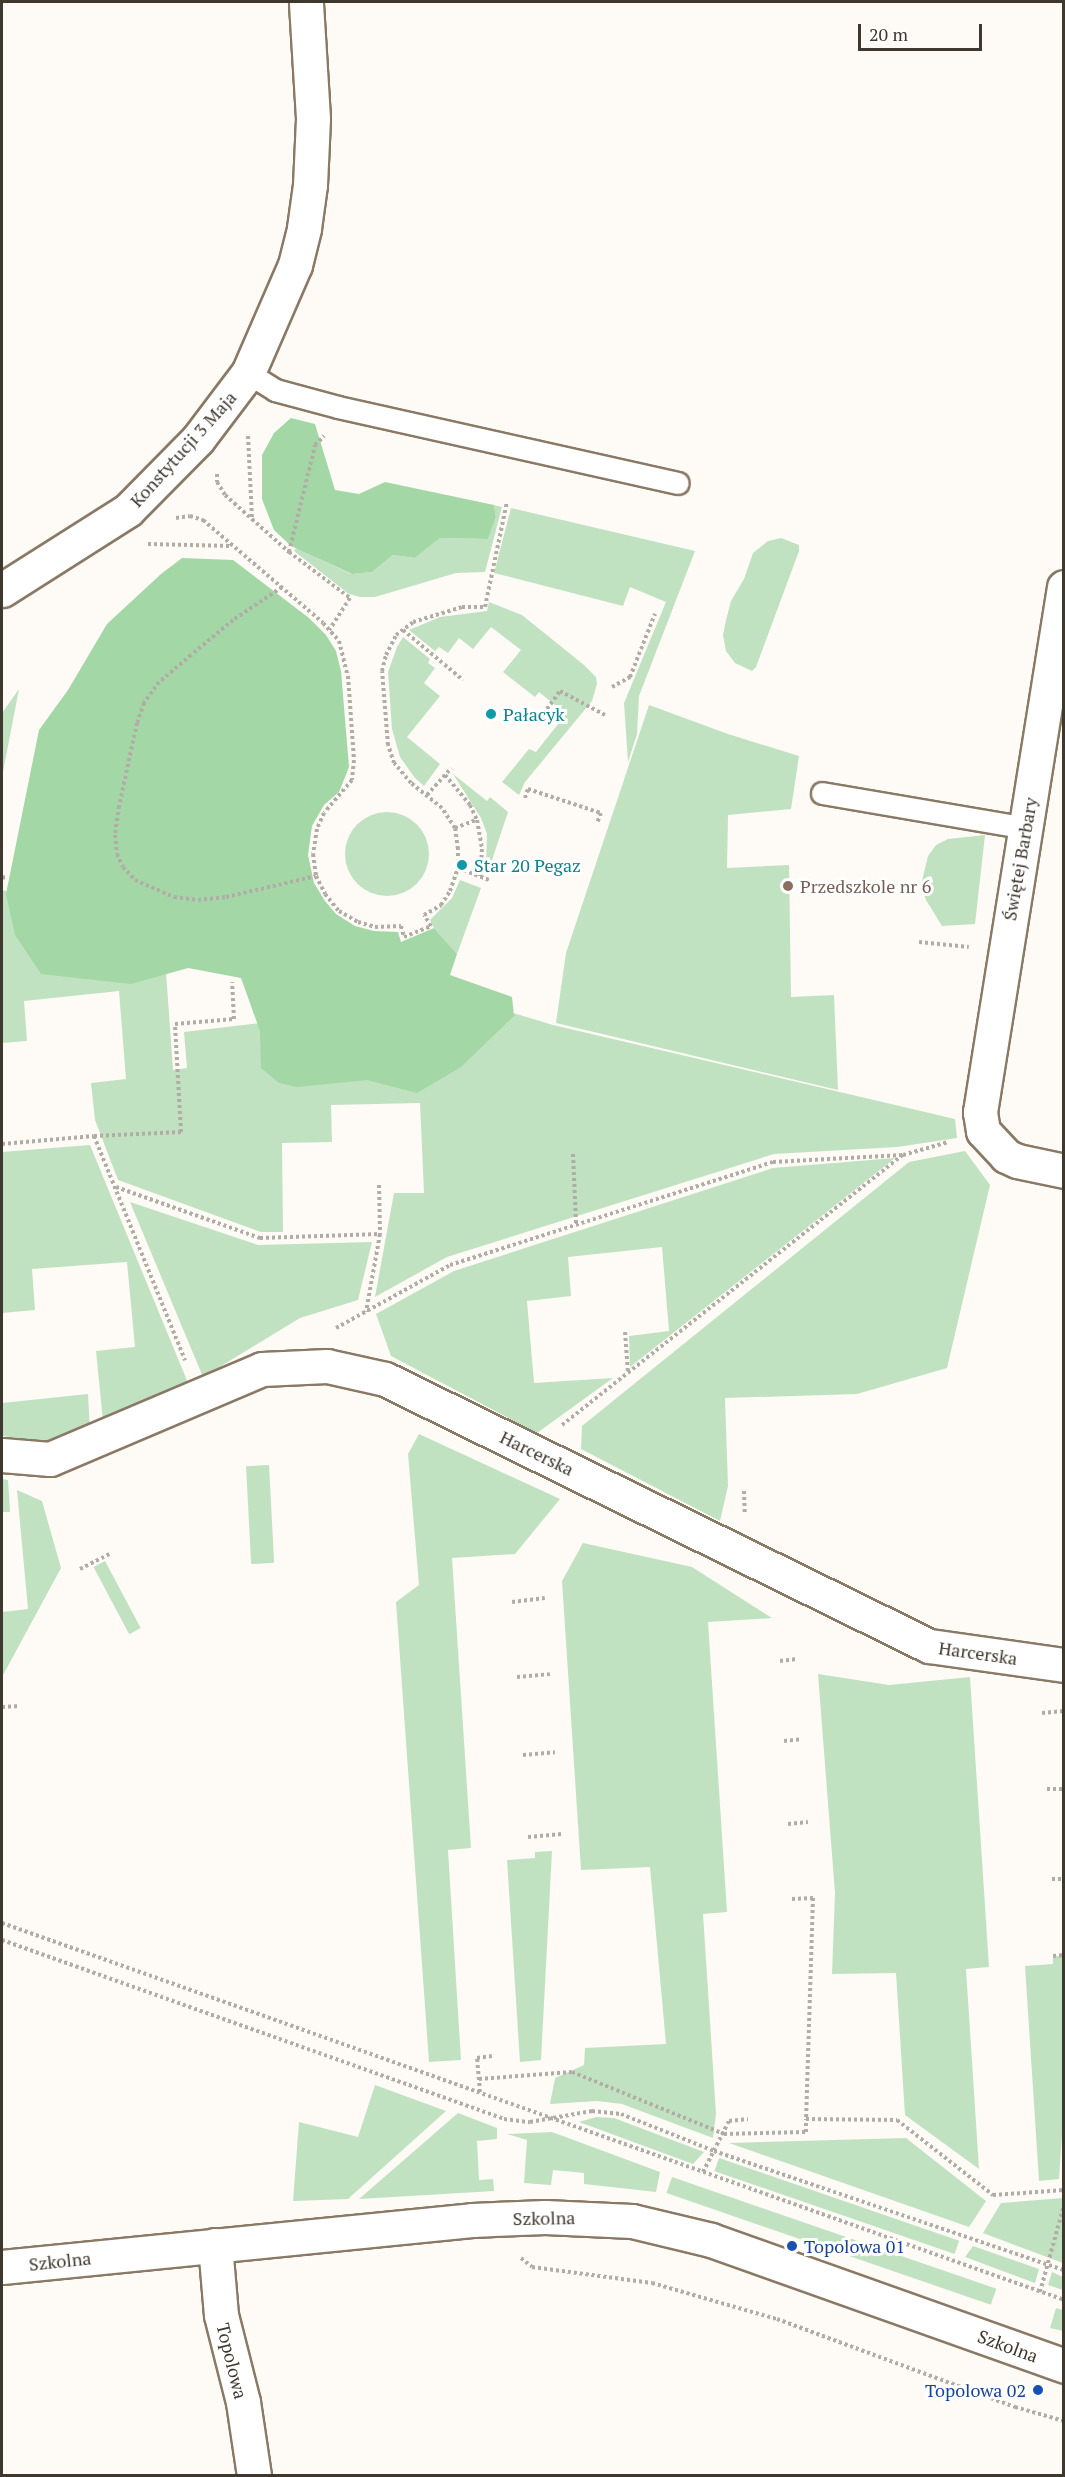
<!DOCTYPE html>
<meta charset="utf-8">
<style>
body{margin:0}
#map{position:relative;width:1065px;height:2477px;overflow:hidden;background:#fefaf6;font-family:"PT Serif",serif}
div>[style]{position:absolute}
.green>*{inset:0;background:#c0e2c1;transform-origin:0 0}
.round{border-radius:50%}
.forest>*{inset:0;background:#a3d7a6}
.path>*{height:4px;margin-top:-2px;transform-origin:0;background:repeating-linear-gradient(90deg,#b2aca6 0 3px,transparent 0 6px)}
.roads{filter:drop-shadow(2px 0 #897965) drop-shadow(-2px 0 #897965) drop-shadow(0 2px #897965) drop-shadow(0 -2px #897965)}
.lane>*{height:21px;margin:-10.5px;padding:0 10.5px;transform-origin:10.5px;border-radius:10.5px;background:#fff}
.street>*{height:33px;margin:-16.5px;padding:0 16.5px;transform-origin:16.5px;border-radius:16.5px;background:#fff}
.secondary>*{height:33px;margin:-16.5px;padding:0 16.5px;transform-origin:16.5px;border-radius:16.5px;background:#fff}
.dots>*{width:16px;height:16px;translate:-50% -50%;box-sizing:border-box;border:3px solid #fff;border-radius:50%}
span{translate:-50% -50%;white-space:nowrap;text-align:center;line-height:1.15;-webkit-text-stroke:6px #fff;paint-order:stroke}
.street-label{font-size:18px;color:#3f382f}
.culture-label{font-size:18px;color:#0d838f}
.left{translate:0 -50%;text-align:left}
.education-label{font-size:18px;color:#785e54}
.transit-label{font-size:18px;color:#164399}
.right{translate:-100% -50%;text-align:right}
.frame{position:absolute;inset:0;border:3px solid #3f382f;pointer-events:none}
.scale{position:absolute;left:858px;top:24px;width:124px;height:27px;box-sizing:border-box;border:3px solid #3f382f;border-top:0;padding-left:8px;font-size:18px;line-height:21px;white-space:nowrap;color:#3f382f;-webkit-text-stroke:4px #fff;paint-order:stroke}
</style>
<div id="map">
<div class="green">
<i style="clip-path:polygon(494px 505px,502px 507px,485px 572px,456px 573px,375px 597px,360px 597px,349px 594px,294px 551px,296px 548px,351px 574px,372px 572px,393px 555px,415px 558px,440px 538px,488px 539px,496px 517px)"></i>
<i style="clip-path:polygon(511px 508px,695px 551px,639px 696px,637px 734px,628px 762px,624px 703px,666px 602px,630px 587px,623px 606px,494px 573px)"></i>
<i style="clip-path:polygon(781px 538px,799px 545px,799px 551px,756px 667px,752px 671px,735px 663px,726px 651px,723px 635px,726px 620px,731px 601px,744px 579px,753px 553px,768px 541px)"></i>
<i style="clip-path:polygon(489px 602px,522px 615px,584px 665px,596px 677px,597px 684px,592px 701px,525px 782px,519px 795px,502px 782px,529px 749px,536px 752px,566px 714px,539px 692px,535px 697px,503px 672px,521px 650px,491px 627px,473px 649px,459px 638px,448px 653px,439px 647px,435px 651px,409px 630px,440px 617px,487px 611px)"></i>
<i style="clip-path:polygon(403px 637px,430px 659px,428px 663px,435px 668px,424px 683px,440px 696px,407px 737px,440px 764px,424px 786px,415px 778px,400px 757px,392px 729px,388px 672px,397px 647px)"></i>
<i style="clip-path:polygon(19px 689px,2px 777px,2px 713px)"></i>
<i style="clip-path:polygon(649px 705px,728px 734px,799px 756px,791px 809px,728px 815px,727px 868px,789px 865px,791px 997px,834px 995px,838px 1090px,556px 1023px,566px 953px)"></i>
<i style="clip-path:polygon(453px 774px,487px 801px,490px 797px,508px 812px,489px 869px,486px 869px,487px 834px,481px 818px)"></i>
<i class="round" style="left:345px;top:812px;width:84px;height:84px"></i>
<i style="clip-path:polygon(985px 835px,975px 924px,942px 926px,926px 900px,921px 885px,928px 856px,936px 845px,948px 839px)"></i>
<i style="clip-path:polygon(460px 880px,481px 888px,457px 954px,434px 928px,430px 920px,452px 898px)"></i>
<i style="clip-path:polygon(2px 890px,163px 930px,173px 1070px,187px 1068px,184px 1032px,467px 999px,553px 1025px,955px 1119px,957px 1138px,897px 1147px,774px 1154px,447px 1257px,375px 1297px,394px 1193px,424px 1193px,420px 1103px,331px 1105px,332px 1142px,282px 1143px,283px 1232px,261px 1232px,118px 1180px,95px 1120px,91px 1083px,126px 1079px,119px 991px,24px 1001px,27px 1041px,2px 1043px)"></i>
<i style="clip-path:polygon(90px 1145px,188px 1383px,103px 1421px,96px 1351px,135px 1347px,127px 1262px,32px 1269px,35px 1310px,2px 1313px,2px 1152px)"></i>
<i style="clip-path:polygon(965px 1151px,990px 1185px,947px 1368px,857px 1394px,725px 1398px,728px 1486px,720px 1521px,581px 1449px,582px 1426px,909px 1162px)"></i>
<i style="clip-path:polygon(895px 1158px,630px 1367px,629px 1336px,669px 1331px,662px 1247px,568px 1257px,571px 1296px,527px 1301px,534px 1383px,613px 1378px,537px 1433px,391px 1356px,376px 1314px,454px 1271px,773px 1168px)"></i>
<i style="clip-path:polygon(130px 1202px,258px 1245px,372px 1242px,358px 1300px,300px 1318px,203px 1377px)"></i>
<i style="clip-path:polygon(88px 1394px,90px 1430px,55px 1443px,2px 1436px,2px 1403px)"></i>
<i style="clip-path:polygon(419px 1434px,560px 1499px,515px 1554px,452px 1558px,471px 1848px,448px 1850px,461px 2060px,429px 2062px,396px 1602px,419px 1585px,408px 1454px)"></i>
<i style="left:269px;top:1465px;width:98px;height:23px;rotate:87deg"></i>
<i style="clip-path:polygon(2px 1479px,8px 1480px,10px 1512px,2px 1512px)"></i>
<i style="clip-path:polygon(17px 1490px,42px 1501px,61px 1568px,2px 1677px,2px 1612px,28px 1609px)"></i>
<i style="clip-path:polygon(583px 1543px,692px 1567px,772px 1618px,708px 1622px,727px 1912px,703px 1914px,716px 2114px,713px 2138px,622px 2104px,597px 2101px,550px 2104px,555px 2078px,584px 2065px,585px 2048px,666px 2044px,650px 1867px,581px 1870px,562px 1581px)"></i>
<i style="left:105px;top:1561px;width:76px;height:13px;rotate:62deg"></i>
<i style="clip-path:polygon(818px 1674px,889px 1685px,970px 1677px,989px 1967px,966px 1969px,979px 2169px,905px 2115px,896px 1973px,832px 1974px,835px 1893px)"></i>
<i style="clip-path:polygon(552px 1851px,541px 2060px,520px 2062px,507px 1860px,535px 1858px,535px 1852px)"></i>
<i style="clip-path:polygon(1053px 1956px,1064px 1956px,1064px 2104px,1059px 2179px,1039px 2181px,1025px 1966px,1053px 1964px)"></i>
<i style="clip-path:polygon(375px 2085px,446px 2111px,348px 2199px,293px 2201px,299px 2122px,358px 2137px)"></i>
<i style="clip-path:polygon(458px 2113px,497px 2128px,497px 2139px,477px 2141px,479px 2180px,493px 2179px,494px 2191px,359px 2199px)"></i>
<i style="clip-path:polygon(596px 2117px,614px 2118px,704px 2152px,693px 2164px,579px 2122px)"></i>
<i style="clip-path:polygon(552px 2132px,660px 2172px,656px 2192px,584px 2184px,584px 2173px,553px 2170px,551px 2185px,524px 2183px,527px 2140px,507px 2134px)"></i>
<i style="clip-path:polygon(906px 2138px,986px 2201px,969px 2227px,729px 2143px)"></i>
<i style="left:719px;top:2158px;width:254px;height:14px;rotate:19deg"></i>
<i style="left:672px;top:2177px;width:343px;height:17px;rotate:19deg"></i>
<i style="clip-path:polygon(1063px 2198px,1063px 2263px,983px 2233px,1001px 2203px)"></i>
<i style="clip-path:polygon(973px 2246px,1039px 2269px,1035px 2283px,965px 2257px)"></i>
<i style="clip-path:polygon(1052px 2272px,1063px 2277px,1063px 2290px,1048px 2285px)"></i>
<i style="clip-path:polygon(1056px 2308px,1063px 2310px,1063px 2331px,1050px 2328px)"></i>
</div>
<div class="forest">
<i style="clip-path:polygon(291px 418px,315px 424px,335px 490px,359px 494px,385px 482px,494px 505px,496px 517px,488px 539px,440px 538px,415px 558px,393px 555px,372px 572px,352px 574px,291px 546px,274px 530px,262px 499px,262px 455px,274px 433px)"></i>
<i style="clip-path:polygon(182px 558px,233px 560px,309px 618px,326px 635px,336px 651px,341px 671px,349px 767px,339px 792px,324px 805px,312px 826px,308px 855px,314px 883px,325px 901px,336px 914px,355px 926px,374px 931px,398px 932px,401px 942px,434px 928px,457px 954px,450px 975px,512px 997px,514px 1016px,461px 1067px,417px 1093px,367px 1080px,297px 1087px,279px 1083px,261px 1068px,260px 1031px,241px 978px,188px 968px,131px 984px,41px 974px,15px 935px,6px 894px,39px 730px,68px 690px,107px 624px,161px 574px)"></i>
</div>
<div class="path">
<i style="left:248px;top:436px;width:82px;rotate:87.2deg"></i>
<i style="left:217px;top:474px;width:8px;rotate:90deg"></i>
<i style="left:217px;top:482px;width:15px;rotate:58deg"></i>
<i style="left:225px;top:495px;width:86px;rotate:41.7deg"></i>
<i style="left:289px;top:552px;width:76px;rotate:37deg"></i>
<i style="left:350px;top:598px;width:38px;rotate:123deg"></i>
<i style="left:176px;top:518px;width:14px;rotate:-8deg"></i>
<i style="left:190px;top:516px;width:14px;rotate:17deg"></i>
<i style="left:203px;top:520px;width:158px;rotate:40.6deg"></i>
<i style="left:323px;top:623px;width:24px;rotate:48deg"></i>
<i style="left:339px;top:641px;width:36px;rotate:76deg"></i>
<i style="left:348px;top:676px;width:84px;rotate:85.9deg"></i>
<i style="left:354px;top:760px;width:20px;rotate:96deg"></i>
<i style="left:352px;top:780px;width:43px;rotate:130.3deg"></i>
<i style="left:324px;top:813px;width:17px;rotate:114deg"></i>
<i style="left:317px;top:829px;width:25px;rotate:99deg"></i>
<i style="left:313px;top:854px;width:22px;rotate:82deg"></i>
<i style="left:316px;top:876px;width:20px;rotate:63deg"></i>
<i style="left:325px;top:894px;width:22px;rotate:51deg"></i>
<i style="left:339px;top:911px;width:22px;rotate:30deg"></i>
<i style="left:358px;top:922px;width:18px;rotate:16deg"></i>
<i style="left:375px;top:927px;width:26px;rotate:-2deg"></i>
<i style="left:401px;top:926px;width:11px;rotate:75deg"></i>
<i style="left:404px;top:937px;width:29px;rotate:-22deg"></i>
<i style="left:431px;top:926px;width:13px;rotate:-122deg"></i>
<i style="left:424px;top:915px;width:20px;rotate:-30deg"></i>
<i style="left:441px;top:905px;width:17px;rotate:-57deg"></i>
<i style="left:450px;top:891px;width:24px;rotate:-71deg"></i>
<i style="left:458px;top:868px;width:19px;rotate:-90deg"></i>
<i style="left:458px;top:849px;width:21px;rotate:-98deg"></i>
<i style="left:455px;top:828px;width:24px;rotate:-123deg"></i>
<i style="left:442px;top:808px;width:40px;rotate:-141deg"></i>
<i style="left:411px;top:783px;width:26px;rotate:-130deg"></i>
<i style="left:394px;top:763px;width:19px;rotate:-108deg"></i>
<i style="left:388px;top:745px;width:74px;rotate:-94.6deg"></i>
<i style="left:382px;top:671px;width:16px;rotate:-76deg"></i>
<i style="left:386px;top:655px;width:22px;rotate:-63deg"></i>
<i style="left:396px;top:635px;width:21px;rotate:-37deg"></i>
<i style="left:413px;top:622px;width:51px;rotate:-17deg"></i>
<i style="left:462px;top:607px;width:23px"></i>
<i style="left:485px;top:607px;width:107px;rotate:-78.2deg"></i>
<i style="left:148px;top:544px;width:84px;rotate:1.4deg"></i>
<i style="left:289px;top:552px;width:110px;rotate:-76.3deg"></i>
<i style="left:315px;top:445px;width:13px;rotate:-45deg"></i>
<i style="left:282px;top:587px;width:59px;rotate:146deg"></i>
<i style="left:233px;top:620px;width:55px;rotate:140.2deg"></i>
<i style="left:191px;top:655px;width:42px;rotate:139.8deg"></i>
<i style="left:159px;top:682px;width:26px;rotate:126deg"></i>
<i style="left:144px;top:703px;width:21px;rotate:109deg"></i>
<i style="left:137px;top:723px;width:85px;rotate:102.2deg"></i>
<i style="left:119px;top:806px;width:29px;rotate:98deg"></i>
<i style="left:115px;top:835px;width:19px;rotate:84deg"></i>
<i style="left:117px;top:854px;width:14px;rotate:65deg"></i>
<i style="left:123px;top:867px;width:18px;rotate:47deg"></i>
<i style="left:135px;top:880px;width:43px;rotate:23.6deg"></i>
<i style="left:174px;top:897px;width:24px;rotate:7deg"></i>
<i style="left:198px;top:900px;width:28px;rotate:-6deg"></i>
<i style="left:226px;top:897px;width:92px;rotate:-13.1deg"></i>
<i style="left:403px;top:630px;width:78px;rotate:39.8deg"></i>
<i style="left:612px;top:687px;width:21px;rotate:-29deg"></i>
<i style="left:630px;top:677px;width:68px;rotate:-68.4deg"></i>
<i style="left:547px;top:709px;width:22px;rotate:-54deg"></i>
<i style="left:560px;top:691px;width:51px;rotate:28.1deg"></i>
<i style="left:445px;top:775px;width:39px;rotate:50deg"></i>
<i style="left:470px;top:805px;width:17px;rotate:65deg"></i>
<i style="left:477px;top:820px;width:29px;rotate:80deg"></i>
<i style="left:482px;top:849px;width:28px;rotate:94deg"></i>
<i style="left:427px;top:795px;width:36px;rotate:-48deg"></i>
<i style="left:525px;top:798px;width:9px;rotate:-72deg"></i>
<i style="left:528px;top:789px;width:77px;rotate:18.2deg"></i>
<i style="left:601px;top:813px;width:11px;rotate:112deg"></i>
<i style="left:455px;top:828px;width:22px;rotate:-21deg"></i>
<i style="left:458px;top:868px;width:33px;rotate:21deg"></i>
<i style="left:2px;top:877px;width:5px;rotate:11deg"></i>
<i style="left:919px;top:942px;width:50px;rotate:5.7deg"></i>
<i style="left:94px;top:1136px;width:87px;rotate:-2.6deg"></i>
<i style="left:181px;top:1132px;width:108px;rotate:-93.2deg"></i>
<i style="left:175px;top:1024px;width:59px;rotate:-4.8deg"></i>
<i style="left:234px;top:1019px;width:37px;rotate:-93deg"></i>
<i style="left:2px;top:1144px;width:92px;rotate:-5deg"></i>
<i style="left:94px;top:1136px;width:242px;rotate:67.9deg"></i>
<i style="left:573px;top:1154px;width:70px;rotate:87.5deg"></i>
<i style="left:379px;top:1185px;width:49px;rotate:88.8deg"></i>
<i style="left:116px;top:1187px;width:153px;rotate:19.5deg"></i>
<i style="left:260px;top:1238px;width:120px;rotate:-1.9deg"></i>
<i style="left:380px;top:1234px;width:79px;rotate:100.2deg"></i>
<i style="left:336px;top:1328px;width:130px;rotate:-28.9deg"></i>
<i style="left:450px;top:1265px;width:339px;rotate:-17.7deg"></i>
<i style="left:773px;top:1162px;width:130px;rotate:-3.1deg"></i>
<i style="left:625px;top:1332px;width:41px;rotate:85.8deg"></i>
<i style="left:562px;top:1425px;width:435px;rotate:-38.4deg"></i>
<i style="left:903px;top:1155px;width:47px;rotate:-16.1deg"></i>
<i style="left:744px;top:1491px;width:23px;rotate:88deg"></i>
<i style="left:80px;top:1569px;width:33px;rotate:-27deg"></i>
<i style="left:512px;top:1602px;width:33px;rotate:-7deg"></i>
<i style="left:780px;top:1661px;width:17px;rotate:-7deg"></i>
<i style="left:517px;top:1677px;width:33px;rotate:-5deg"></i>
<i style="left:2px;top:1707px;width:18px;rotate:-3deg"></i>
<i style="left:1042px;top:1713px;width:22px;rotate:-5deg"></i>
<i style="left:784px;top:1741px;width:18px;rotate:-6deg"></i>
<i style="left:523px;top:1755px;width:32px;rotate:-5deg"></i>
<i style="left:1047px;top:1789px;width:17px"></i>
<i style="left:788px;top:1824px;width:20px;rotate:-6deg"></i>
<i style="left:528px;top:1837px;width:34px;rotate:-5deg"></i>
<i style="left:1052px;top:1879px;width:12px"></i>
<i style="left:792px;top:1899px;width:21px;rotate:-3deg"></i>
<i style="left:813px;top:1898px;width:221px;rotate:91.8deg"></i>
<i style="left:2px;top:1923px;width:1127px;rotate:19.54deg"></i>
<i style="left:2px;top:1940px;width:533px;rotate:19.62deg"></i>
<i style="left:504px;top:2119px;width:26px;rotate:7deg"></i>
<i style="left:530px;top:2122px;width:63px;rotate:-10.1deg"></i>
<i style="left:592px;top:2111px;width:29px;rotate:6deg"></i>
<i style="left:621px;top:2114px;width:100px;rotate:21.7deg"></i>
<i style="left:714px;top:2151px;width:370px;rotate:18.8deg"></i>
<i style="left:1053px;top:1956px;width:11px;rotate:-5deg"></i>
<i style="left:479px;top:2079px;width:93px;rotate:-4.3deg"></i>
<i style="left:572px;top:2072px;width:164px;rotate:22.2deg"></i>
<i style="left:724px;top:2134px;width:82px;rotate:-1.4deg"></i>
<i style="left:806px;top:2132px;width:13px;rotate:-90deg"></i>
<i style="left:806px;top:2119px;width:91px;rotate:0.6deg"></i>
<i style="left:897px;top:2120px;width:122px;rotate:38deg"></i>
<i style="left:993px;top:2195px;width:71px;rotate:-4deg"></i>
<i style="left:480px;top:2092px;width:34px;rotate:-95deg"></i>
<i style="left:477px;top:2058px;width:15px;rotate:-8deg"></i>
<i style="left:703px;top:2172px;width:57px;rotate:-63deg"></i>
<i style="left:729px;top:2121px;width:19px;rotate:-6deg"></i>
<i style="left:521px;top:2258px;width:14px;rotate:39deg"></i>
<i style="left:532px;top:2267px;width:121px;rotate:7.6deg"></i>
<i style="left:652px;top:2283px;width:130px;rotate:16.1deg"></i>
<i style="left:777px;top:2319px;width:254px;rotate:20.3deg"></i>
<i style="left:1015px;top:2407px;width:51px;rotate:15.9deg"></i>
<i style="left:1040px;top:2292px;width:90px;rotate:-74.6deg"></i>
</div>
<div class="roads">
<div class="lane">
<i style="left:248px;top:373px;width:32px;rotate:32deg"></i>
<i style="left:275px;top:390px;width:65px;rotate:15.1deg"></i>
<i style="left:338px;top:407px;width:348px;rotate:12.6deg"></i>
<i style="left:822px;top:793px;width:207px;rotate:9.7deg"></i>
</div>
<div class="street">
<i style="left:1064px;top:587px;width:532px;rotate:99.09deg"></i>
<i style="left:980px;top:1112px;width:19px;rotate:81deg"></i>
<i style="left:983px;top:1131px;width:34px;rotate:47deg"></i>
<i style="left:1006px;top:1156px;width:12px;rotate:24deg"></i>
<i style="left:1017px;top:1161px;width:48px;rotate:12deg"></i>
<i style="left:2px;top:1455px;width:48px;rotate:4.8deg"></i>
<i style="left:50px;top:1459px;width:230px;rotate:-23deg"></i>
<i style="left:262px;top:1369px;width:65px;rotate:-2.6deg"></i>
<i style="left:327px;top:1366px;width:59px;rotate:12.6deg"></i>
<i style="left:385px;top:1379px;width:606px;rotate:26.14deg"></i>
<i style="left:929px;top:1646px;width:136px;rotate:8deg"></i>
<i style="left:215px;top:2245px;width:70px;rotate:85.1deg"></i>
<i style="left:221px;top:2315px;width:90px;rotate:75.8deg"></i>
<i style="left:243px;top:2402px;width:75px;rotate:81.5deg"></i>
</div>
<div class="secondary">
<i style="left:2px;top:590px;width:149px;rotate:-32.4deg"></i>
<i style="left:128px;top:510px;width:100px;rotate:-45.4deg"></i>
<i style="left:198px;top:439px;width:83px;rotate:-52.9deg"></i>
<i style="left:248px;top:373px;width:118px;rotate:-66.5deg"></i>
<i style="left:295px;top:265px;width:38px;rotate:-76deg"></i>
<i style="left:304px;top:228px;width:43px;rotate:-82.1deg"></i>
<i style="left:310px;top:185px;width:67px;rotate:-87.4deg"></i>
<i style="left:313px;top:118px;width:116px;rotate:-93.5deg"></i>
<i style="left:2px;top:2267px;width:472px;rotate:-5.7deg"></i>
<i style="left:472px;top:2220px;width:73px;rotate:-2.4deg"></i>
<i style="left:545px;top:2217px;width:87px;rotate:2.6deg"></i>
<i style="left:632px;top:2221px;width:81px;rotate:13.5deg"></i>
<i style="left:711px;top:2240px;width:375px;rotate:19.6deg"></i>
</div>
</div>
<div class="dots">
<i style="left:491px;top:714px;background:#0f9aa8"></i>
<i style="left:462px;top:865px;background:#0f9aa8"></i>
<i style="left:788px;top:886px;background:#8d6e63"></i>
<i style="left:792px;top:2246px;background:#1a4fb4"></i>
<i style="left:1038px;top:2390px;background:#1a4fb4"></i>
</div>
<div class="street-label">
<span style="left:183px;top:449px;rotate:-48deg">Konstytucji 3 Maja</span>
<span style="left:1020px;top:859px;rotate:-80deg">Świętej Barbary</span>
<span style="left:537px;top:1453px;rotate:26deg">Harcerska</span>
<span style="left:978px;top:1653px;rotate:8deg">Harcerska</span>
<span style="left:544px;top:2218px;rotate:-1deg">Szkolna</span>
<span style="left:60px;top:2261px;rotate:-6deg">Szkolna</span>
<span style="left:1008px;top:2346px;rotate:20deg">Szkolna</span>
<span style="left:232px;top:2361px;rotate:76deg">Topolowa</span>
</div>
<div class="culture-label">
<span class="left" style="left:503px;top:714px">Pałacyk</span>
<span class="left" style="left:474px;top:865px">Star 20 Pegaz</span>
</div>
<div class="education-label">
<span class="left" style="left:800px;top:886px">Przedszkole nr 6</span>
</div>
<div class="transit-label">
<span class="left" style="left:804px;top:2246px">Topolowa 01</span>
<span class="right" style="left:1026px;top:2390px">Topolowa 02</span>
</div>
<div class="frame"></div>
<div class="scale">20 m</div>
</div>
